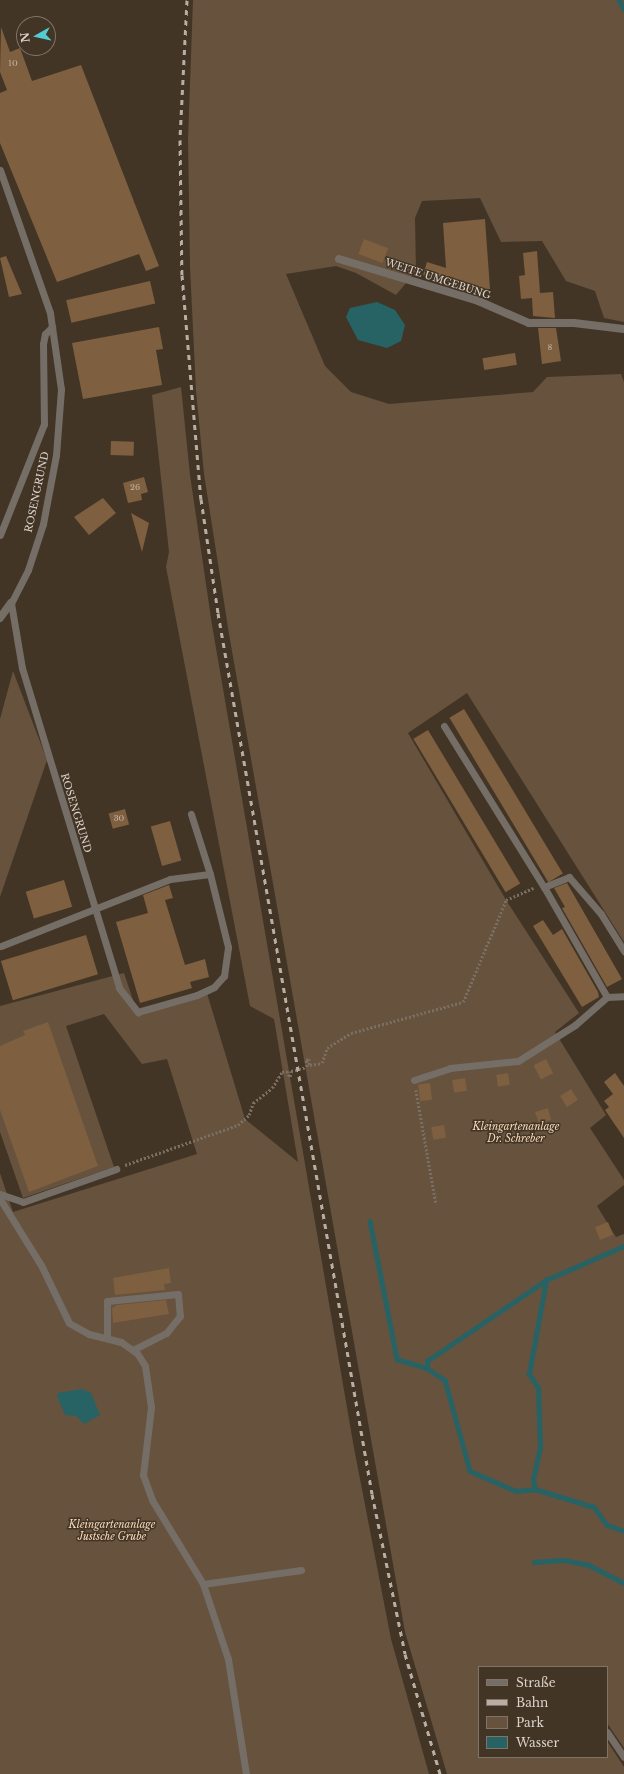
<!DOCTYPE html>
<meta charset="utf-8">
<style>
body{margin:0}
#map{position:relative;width:624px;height:1774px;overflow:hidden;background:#423526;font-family:"Libre Baskerville",serif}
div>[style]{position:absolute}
.green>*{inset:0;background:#66523d}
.water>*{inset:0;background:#276365}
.stream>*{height:4.5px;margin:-2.25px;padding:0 2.25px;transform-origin:2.25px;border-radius:2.25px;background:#276365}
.building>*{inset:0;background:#7e5f3f;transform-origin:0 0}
.path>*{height:2.5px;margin-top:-1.25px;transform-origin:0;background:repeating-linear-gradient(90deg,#7a6f62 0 2px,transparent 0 4px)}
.lane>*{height:7px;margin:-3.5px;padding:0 3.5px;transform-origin:3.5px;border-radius:3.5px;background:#756e67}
.street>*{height:8px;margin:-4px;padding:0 4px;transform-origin:4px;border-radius:4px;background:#756e67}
.rail>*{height:3px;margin-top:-1.5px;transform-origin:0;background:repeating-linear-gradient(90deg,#b8aea3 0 5px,transparent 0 10px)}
span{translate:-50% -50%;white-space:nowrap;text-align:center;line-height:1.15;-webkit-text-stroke:3px #423526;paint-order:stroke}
.number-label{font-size:8px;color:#c4b5a6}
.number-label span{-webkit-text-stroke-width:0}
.street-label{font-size:10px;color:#dbd2c9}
.park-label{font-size:10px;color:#fadaba;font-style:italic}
.legend{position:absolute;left:478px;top:1666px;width:130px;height:92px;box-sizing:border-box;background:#423526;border:1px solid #7f7467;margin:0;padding:5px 7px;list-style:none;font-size:12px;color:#dbd2c9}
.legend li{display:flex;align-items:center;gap:8px;height:20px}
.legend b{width:20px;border:1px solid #7f7467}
.north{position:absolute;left:16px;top:16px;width:40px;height:40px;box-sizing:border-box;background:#423526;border:1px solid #7f7467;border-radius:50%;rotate:262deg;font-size:11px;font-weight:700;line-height:16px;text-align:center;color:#dbd2c9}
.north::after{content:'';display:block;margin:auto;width:14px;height:18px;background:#52ccd0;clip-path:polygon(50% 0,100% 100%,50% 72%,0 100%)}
</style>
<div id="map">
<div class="green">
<i style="clip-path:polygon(193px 0,624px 0,624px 322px,604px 318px,595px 291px,566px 281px,542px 241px,501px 242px,480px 198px,422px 201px,415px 218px,416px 271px,396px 295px,356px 273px,336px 266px,286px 274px,325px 366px,351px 392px,389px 404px,533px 392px,547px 377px,621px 374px,624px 382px,624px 942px,467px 693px,408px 733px,506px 900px,579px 1013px,555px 1032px,606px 1115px,590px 1128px,624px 1180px,624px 1185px,597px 1206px,616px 1237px,624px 1234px,624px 1748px,607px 1723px,607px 1667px,479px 1667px,479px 1757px,607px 1757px,607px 1741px,624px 1767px,624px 1774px,447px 1774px,405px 1632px,229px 634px,204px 474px,196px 391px,190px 267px,188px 140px)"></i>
<i style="clip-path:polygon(181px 387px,190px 475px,212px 625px,354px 1448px,391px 1639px,429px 1774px,0 1774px,0 1173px,13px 1212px,197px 1154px,167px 1059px,142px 1064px,104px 1014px,66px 1026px,114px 1167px,23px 1198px,0 1132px,0 1006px,124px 973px,136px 1009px,206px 990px,245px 1119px,298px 1162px,274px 1019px,250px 1006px,166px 567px,169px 552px,152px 395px)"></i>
<i style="clip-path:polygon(13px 671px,47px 760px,0 897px,0 719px)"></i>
</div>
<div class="water">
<i style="clip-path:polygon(377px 302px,395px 310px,405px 325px,401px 341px,387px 348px,358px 340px,346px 317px,350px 308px)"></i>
<i style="clip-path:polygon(82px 1389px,91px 1393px,100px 1415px,84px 1424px,76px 1416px,65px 1415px,57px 1396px,58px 1393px)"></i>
</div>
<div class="stream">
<i style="left:619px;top:0;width:10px;rotate:61deg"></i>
<i style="left:370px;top:1221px;width:141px;rotate:78.9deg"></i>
<i style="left:397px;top:1359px;width:31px;rotate:17deg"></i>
<i style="left:427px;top:1368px;width:22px;rotate:34deg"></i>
<i style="left:445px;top:1380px;width:94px;rotate:74.6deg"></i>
<i style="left:470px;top:1471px;width:50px;rotate:23.5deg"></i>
<i style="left:516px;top:1491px;width:19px;rotate:-6deg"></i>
<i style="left:535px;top:1489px;width:62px;rotate:17deg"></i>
<i style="left:594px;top:1507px;width:22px;rotate:54deg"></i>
<i style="left:607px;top:1525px;width:18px;rotate:19deg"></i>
<i style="left:427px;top:1368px;width:7px;rotate:-90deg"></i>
<i style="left:427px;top:1361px;width:144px;rotate:-34.2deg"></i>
<i style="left:535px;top:1489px;width:9px;rotate:-103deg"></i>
<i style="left:533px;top:1480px;width:33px;rotate:-78deg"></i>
<i style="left:540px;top:1448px;width:60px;rotate:-91.9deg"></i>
<i style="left:538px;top:1388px;width:17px;rotate:-123deg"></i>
<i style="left:529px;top:1374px;width:96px;rotate:-79.7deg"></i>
<i style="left:546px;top:1280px;width:85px;rotate:-23.6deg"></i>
<i style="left:534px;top:1562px;width:31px;rotate:-4deg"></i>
<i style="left:565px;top:1560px;width:25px;rotate:12deg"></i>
<i style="left:589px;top:1565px;width:39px;rotate:27deg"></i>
</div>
<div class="building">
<i style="clip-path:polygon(1px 27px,10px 52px,20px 48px,32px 81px,81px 65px,159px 266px,146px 271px,139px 254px,57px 282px,0 143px,0 93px,7px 90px,0 72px)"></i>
<i style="clip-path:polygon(485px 219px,490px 289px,463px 290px,458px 289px,458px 284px,423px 275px,427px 262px,446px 268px,443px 223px)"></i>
<i style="left:364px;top:239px;width:26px;height:16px;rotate:21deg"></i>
<i style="clip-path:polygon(537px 251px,540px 293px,553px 292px,555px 318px,533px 316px,532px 298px,521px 299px,519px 276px,525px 275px,523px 253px)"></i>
<i style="clip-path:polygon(6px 256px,22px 294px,9px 297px,0 258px)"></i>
<i style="left:150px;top:281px;width:23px;height:86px;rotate:77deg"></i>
<i style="clip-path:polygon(159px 327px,163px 349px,156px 350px,162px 385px,83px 399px,72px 343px)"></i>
<i style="clip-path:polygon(538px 328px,556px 328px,561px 361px,542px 364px)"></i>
<i style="left:515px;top:353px;width:12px;height:33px;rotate:81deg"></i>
<i style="left:111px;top:441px;width:23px;height:14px;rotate:2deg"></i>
<i style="clip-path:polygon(144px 477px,148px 492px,141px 494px,142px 500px,128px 503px,123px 483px)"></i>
<i style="clip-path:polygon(103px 498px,116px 513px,89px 535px,74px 517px)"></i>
<i style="clip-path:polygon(131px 513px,149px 523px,142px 552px)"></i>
<i style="left:464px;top:709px;width:192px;height:17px;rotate:59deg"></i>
<i style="left:428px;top:730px;width:179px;height:17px;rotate:59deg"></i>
<i style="left:125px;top:809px;width:16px;height:17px;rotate:75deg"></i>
<i style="left:170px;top:821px;width:41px;height:20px;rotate:74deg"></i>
<i style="left:64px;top:880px;width:28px;height:40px;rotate:73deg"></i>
<i style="clip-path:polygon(567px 883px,622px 979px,607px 987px,562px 908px,565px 907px,554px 888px)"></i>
<i style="clip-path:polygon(169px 885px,173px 898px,165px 900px,185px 965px,205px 959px,209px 977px,190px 982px,192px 988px,140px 1003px,116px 922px,148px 913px,143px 895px)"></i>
<i style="clip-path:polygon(543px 920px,553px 935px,562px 929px,598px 992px,599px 997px,582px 1007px,533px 926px)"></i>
<i style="left:86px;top:935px;width:41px;height:89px;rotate:73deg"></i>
<i style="clip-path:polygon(48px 1022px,98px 1166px,29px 1192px,0 1110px,0 1046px,25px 1035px,23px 1031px)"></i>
<i style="left:546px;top:1059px;width:16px;height:14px;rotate:63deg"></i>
<i style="left:508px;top:1073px;width:12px;height:12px;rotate:81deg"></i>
<i style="clip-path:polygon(615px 1073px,624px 1086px,624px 1138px,605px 1110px,609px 1107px,604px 1101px,613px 1094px,604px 1082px)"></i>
<i style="left:465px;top:1078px;width:13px;height:13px;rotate:81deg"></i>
<i style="left:430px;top:1083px;width:17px;height:12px;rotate:83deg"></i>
<i style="left:571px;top:1089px;width:13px;height:13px;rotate:58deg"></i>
<i style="clip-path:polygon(548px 1108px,551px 1120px,539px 1123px,535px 1112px)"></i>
<i style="left:444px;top:1125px;width:13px;height:13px;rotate:81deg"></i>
<i style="left:608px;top:1222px;width:14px;height:14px;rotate:69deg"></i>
<i style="clip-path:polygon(169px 1268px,171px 1283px,164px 1284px,165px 1290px,115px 1295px,113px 1278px)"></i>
<i style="clip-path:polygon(166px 1300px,169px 1314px,113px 1323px,112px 1308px,117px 1305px)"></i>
</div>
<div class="path">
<i style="left:416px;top:1090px;width:116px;rotate:80deg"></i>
<i style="left:125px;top:1165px;width:120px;rotate:-19.5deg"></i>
<i style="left:238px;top:1125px;width:15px;rotate:-42deg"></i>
<i style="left:249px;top:1115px;width:13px;rotate:-72deg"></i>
<i style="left:253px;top:1103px;width:24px;rotate:-38deg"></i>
<i style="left:272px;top:1088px;width:19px;rotate:-58deg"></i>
<i style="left:282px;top:1072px;width:5px;rotate:-11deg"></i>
<i style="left:287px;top:1071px;width:7px;rotate:63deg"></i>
<i style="left:290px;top:1077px;width:6px;rotate:-81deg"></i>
<i style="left:291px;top:1071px;width:16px;rotate:-14deg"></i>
<i style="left:307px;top:1067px;width:7px;rotate:-98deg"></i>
<i style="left:306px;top:1060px;width:3px;rotate:-18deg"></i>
<i style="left:309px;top:1059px;width:6px;rotate:81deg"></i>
<i style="left:310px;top:1065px;width:12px;rotate:-9deg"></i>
<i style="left:322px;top:1063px;width:16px;rotate:-72deg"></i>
<i style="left:327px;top:1048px;width:28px;rotate:-32deg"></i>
<i style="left:351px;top:1033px;width:116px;rotate:-15.5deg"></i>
<i style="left:463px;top:1002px;width:111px;rotate:-67.1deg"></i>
<i style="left:506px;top:900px;width:30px;rotate:-24deg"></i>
</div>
<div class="lane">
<i style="left:0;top:170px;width:151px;rotate:70.7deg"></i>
<i style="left:50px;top:313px;width:77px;rotate:81.8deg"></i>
<i style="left:61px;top:389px;width:66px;rotate:94.3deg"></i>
<i style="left:56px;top:455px;width:70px;rotate:100.7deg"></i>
<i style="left:43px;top:524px;width:48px;rotate:108.1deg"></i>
<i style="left:28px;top:570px;width:37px;rotate:117deg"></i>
<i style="left:11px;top:603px;width:66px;rotate:80.4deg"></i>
<i style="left:22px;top:668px;width:334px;rotate:73.1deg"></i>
<i style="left:119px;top:988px;width:31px;rotate:52deg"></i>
<i style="left:138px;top:1012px;width:61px;rotate:-16.1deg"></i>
<i style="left:197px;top:995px;width:19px;rotate:-25deg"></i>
<i style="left:214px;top:987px;width:15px;rotate:-48deg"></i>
<i style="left:224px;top:976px;width:29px;rotate:-82deg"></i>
<i style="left:228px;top:947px;width:75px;rotate:-103.9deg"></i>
<i style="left:210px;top:874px;width:63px;rotate:-107.6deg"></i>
<i style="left:0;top:535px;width:119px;rotate:-68.4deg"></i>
<i style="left:44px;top:424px;width:80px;rotate:-90.7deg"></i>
<i style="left:43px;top:344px;width:10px;rotate:-79deg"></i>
<i style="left:45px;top:334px;width:10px;rotate:-45deg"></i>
<i style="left:444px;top:726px;width:190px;rotate:58.2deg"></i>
<i style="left:544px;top:887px;width:127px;rotate:60.2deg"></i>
<i style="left:544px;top:887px;width:27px;rotate:-22deg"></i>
<i style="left:569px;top:877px;width:49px;rotate:49.1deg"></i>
<i style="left:601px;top:914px;width:44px;rotate:58.1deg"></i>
<i style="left:1px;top:946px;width:182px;rotate:-21.6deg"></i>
<i style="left:170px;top:879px;width:40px;rotate:-7.1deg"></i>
<i style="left:414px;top:1080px;width:38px;rotate:-18deg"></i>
<i style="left:450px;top:1068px;width:68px;rotate:-5.9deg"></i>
<i style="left:518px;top:1061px;width:67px;rotate:-32.3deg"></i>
<i style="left:575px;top:1025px;width:43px;rotate:-41.2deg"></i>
<i style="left:607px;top:997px;width:17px;rotate:-3deg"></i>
<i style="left:0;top:1194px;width:24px;rotate:19deg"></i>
<i style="left:23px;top:1202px;width:99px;rotate:-19.5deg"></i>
<i style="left:0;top:1199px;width:78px;rotate:58.2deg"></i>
<i style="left:41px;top:1265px;width:64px;rotate:64.2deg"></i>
<i style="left:69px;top:1323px;width:23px;rotate:29deg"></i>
<i style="left:89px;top:1334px;width:33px;rotate:14deg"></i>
<i style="left:121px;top:1342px;width:19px;rotate:35deg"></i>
<i style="left:137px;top:1353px;width:15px;rotate:58deg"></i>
<i style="left:145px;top:1366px;width:41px;rotate:81.7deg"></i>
<i style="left:151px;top:1407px;width:68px;rotate:96.7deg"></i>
<i style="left:143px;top:1475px;width:27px;rotate:70deg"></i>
<i style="left:152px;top:1500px;width:98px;rotate:58.7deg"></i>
<i style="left:203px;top:1584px;width:79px;rotate:71.6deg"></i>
<i style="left:228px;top:1659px;width:116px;rotate:81.1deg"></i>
<i style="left:107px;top:1337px;width:36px;rotate:-90deg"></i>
<i style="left:107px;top:1301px;width:71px;rotate:-5.6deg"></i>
<i style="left:178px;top:1294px;width:22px;rotate:85deg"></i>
<i style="left:180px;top:1316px;width:22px;rotate:129deg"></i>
<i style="left:166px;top:1333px;width:37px;rotate:153deg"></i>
<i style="left:203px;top:1584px;width:99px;rotate:-8.1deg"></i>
<i style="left:607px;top:1732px;width:30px;rotate:56deg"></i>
</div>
<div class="street">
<i style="left:339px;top:259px;width:143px;rotate:16.7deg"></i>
<i style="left:476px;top:300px;width:58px;rotate:23.5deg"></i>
<i style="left:529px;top:323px;width:45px"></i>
<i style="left:574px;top:323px;width:50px;rotate:6.8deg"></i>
<i style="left:0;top:618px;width:19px;rotate:-54deg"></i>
</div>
<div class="rail">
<i style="left:187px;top:0;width:140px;rotate:92.9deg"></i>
<i style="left:180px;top:140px;width:135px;rotate:89.2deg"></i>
<i style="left:182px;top:275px;width:225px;rotate:85.2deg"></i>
<i style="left:201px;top:499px;width:115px;rotate:81.5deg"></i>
<i style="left:218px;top:613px;width:894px;rotate:80.08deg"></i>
<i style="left:372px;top:1494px;width:163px;rotate:78.3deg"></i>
<i style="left:405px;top:1654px;width:125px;rotate:73.7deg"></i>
</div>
<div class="number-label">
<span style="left:13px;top:64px">10</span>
<span style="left:550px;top:348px">8</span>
<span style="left:135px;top:488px">26</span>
<span style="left:119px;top:819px">30</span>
</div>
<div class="street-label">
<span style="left:438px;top:279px;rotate:18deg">WEITE UMGEBUNG</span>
<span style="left:37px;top:492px;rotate:-78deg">ROSENGRUND</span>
<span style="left:76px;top:813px;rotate:73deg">ROSENGRUND</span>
</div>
<div class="park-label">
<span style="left:516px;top:1132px">Kleingartenanlage<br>Dr. Schreber</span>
<span style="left:112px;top:1530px">Kleingartenanlage<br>Justsche Grube</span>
</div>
<ul class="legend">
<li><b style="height:5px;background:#756e67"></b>Straße</li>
<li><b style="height:5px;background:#b8aea3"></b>Bahn</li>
<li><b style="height:11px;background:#66523d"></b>Park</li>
<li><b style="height:11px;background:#276365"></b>Wasser</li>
</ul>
<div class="north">N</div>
</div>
